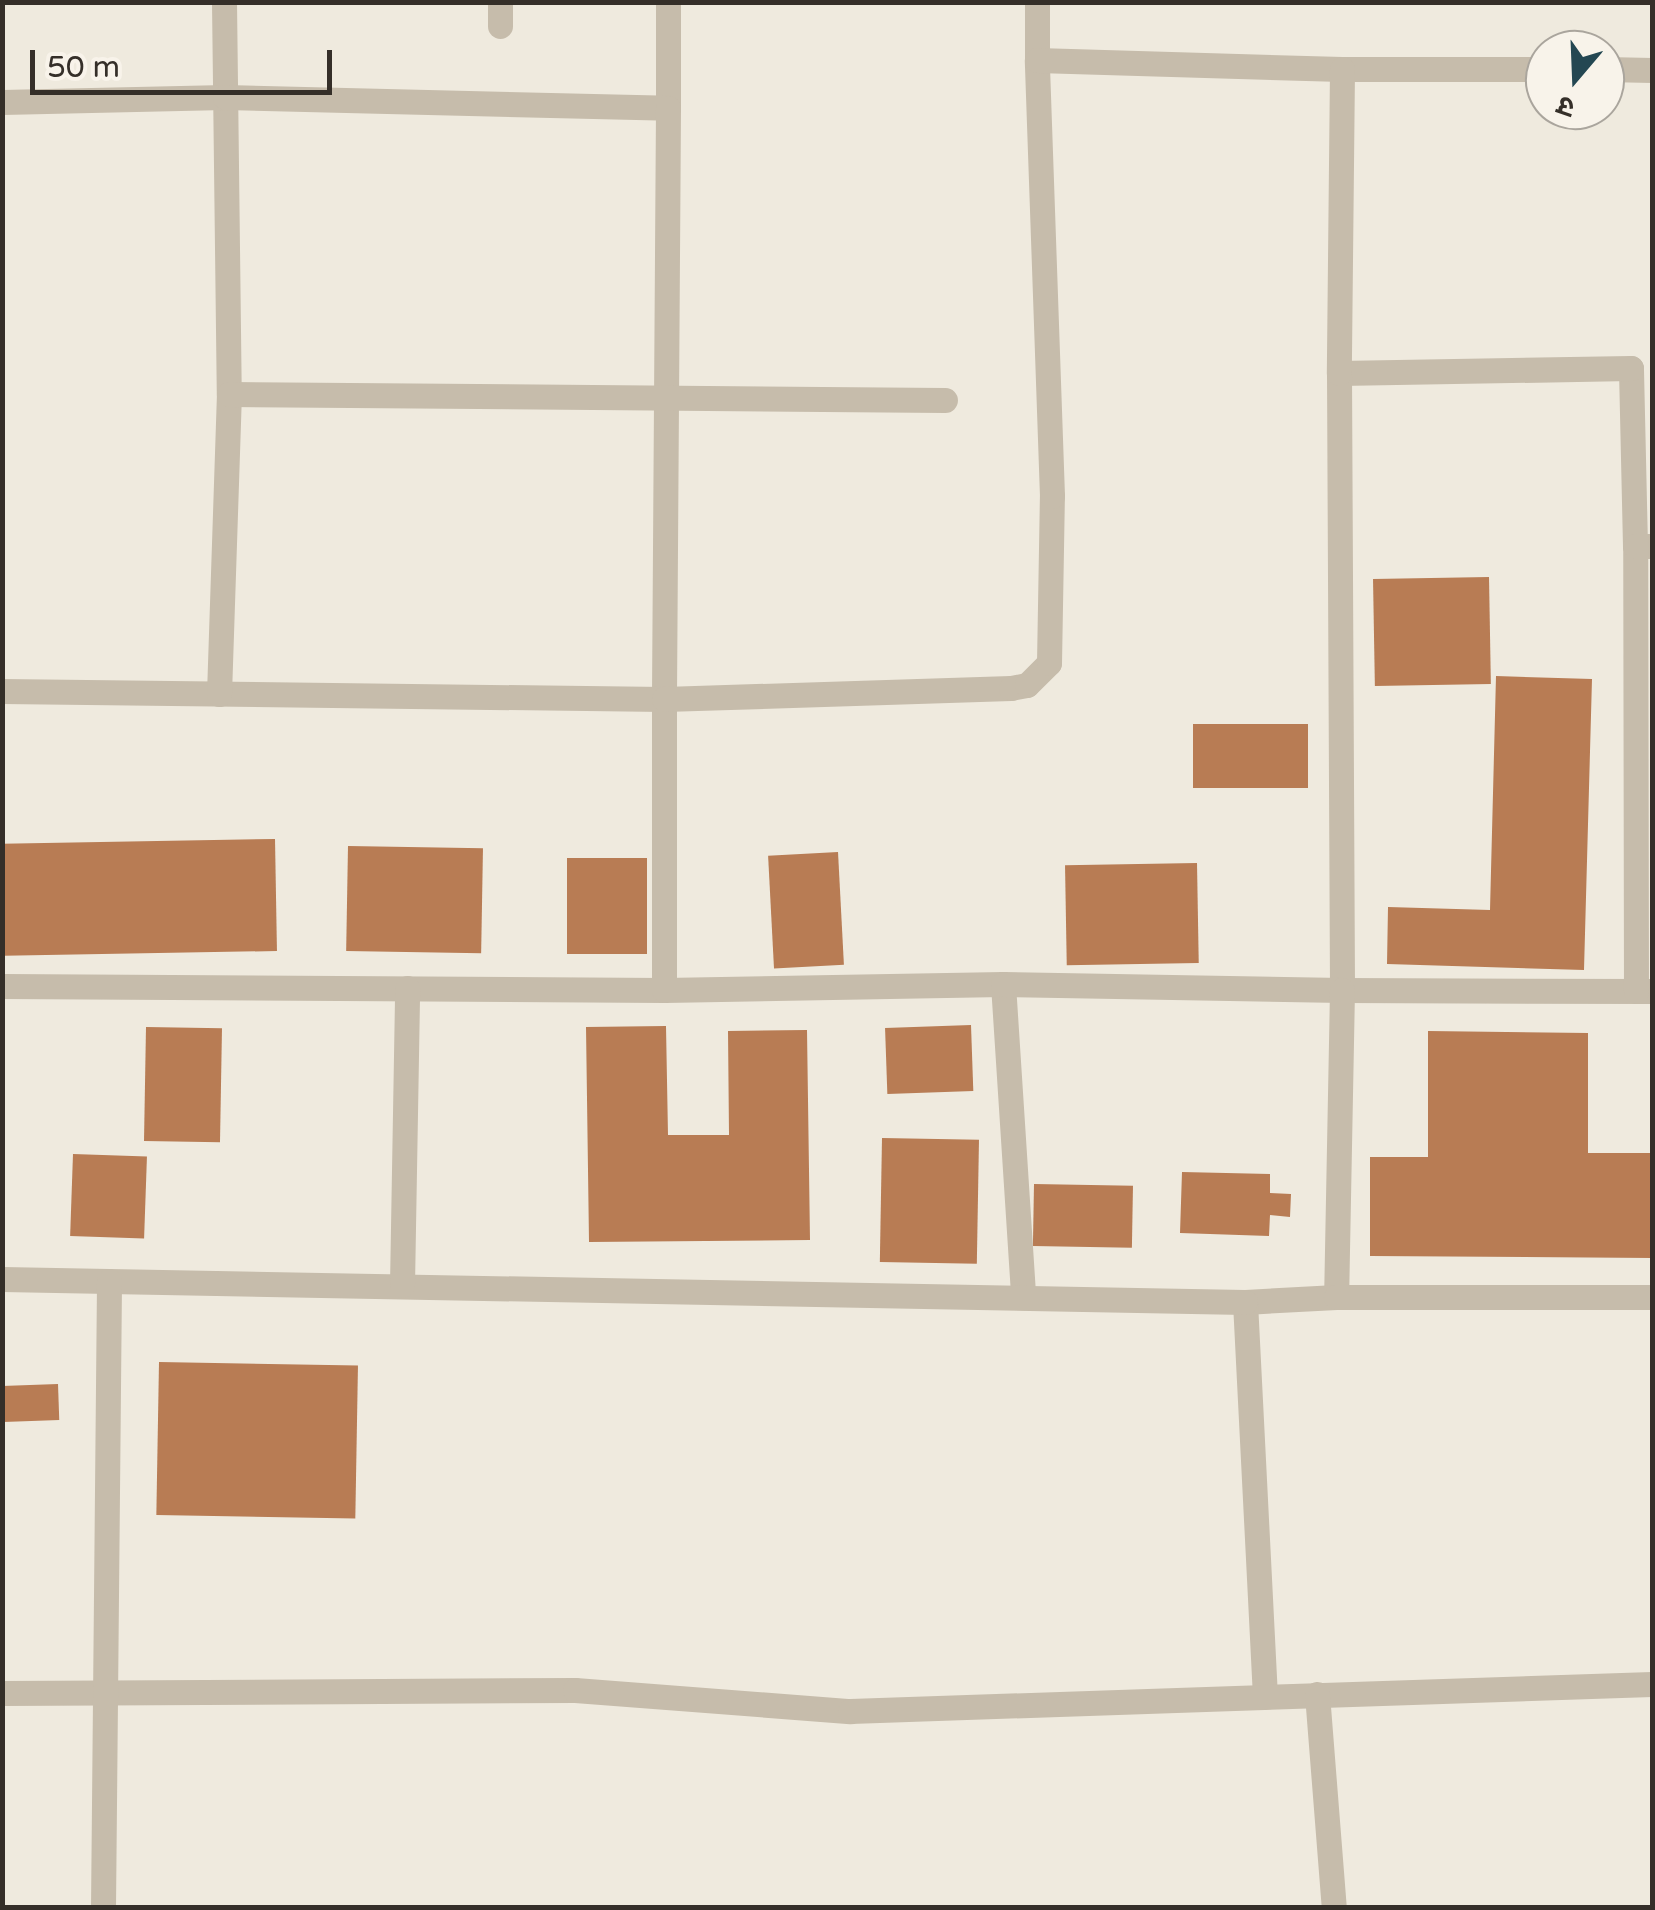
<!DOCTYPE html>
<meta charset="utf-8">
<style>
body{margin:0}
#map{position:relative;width:1655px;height:1910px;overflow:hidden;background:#efeade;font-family:"Varela Round","Noto Sans Devanagari",sans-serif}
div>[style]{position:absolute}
.building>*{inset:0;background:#b87c54;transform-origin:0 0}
.street>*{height:25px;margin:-12.5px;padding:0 12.5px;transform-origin:12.5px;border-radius:12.5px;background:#c6bcab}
span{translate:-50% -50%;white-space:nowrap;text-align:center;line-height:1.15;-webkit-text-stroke:10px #f8f3ea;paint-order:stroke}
.frame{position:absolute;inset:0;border:5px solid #352f29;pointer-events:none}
.north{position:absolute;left:1525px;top:30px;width:100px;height:100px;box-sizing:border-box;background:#f8f3ea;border:2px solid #aaa59d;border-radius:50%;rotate:199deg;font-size:28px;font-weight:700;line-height:40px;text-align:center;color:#352f29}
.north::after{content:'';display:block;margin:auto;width:35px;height:45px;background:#244752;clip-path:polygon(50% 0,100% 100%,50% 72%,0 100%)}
.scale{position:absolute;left:30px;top:50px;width:302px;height:45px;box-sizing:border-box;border:5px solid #352f29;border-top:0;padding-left:12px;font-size:30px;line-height:35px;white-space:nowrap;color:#352f29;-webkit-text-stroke:8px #f8f3ea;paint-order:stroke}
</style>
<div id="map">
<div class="building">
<i style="left:1489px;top:577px;width:107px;height:116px;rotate:89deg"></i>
<i style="clip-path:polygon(1496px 676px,1592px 679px,1584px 970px,1387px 964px,1388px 907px,1490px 910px)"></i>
<i style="left:1193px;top:724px;width:115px;height:64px"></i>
<i style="left:275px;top:839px;width:112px;height:273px;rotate:89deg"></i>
<i style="left:348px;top:846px;width:135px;height:105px;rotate:1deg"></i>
<i style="left:838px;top:852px;width:113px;height:70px;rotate:87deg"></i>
<i style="left:567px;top:858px;width:80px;height:96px"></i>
<i style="left:1197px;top:863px;width:100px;height:132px;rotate:89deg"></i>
<i style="left:971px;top:1025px;width:66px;height:86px;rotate:88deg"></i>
<i style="clip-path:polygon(666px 1026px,668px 1135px,729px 1135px,728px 1031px,807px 1030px,810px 1240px,589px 1242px,586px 1027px)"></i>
<i style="left:146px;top:1027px;width:76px;height:114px;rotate:1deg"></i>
<i style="clip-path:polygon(1428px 1031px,1588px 1033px,1588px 1153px,1652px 1153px,1652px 1258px,1370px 1256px,1370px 1157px,1428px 1157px)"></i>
<i style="left:882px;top:1138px;width:97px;height:124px;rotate:1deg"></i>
<i style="left:73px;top:1154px;width:74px;height:82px;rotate:2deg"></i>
<i style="clip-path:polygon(1182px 1172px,1270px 1174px,1270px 1193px,1291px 1194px,1290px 1217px,1270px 1215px,1269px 1236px,1180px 1233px)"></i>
<i style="left:1034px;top:1184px;width:99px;height:62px;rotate:1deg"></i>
<i style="left:159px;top:1362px;width:199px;height:153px;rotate:1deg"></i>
<i style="left:58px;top:1384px;width:36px;height:56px;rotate:88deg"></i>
</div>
<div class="street">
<i style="left:224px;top:2px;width:392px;rotate:89.3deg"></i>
<i style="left:500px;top:2px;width:24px;rotate:90deg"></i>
<i style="left:668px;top:2px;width:106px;rotate:90deg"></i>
<i style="left:1037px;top:2px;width:58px;rotate:90deg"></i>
<i style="left:1342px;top:69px;width:203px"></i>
<i style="left:1605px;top:69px;width:47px;rotate:1.2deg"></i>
<i style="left:2px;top:102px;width:223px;rotate:-1.3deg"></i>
<i style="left:225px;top:97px;width:443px;rotate:1.4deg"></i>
<i style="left:668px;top:108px;width:591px;rotate:90.39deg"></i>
<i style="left:664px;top:699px;width:662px;rotate:-179.31deg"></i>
<i style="left:1635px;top:546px;width:178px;rotate:-91.3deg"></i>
<i style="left:1631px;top:368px;width:292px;rotate:179deg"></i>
<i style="left:1339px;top:373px;width:617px;rotate:89.72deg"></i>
<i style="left:1342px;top:990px;width:310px;rotate:0.2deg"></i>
<i style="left:219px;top:694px;width:300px;rotate:-88.1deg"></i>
<i style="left:229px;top:394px;width:716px;rotate:0.48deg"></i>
<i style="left:1003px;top:984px;width:314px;rotate:86.3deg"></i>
<i style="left:2px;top:986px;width:662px;rotate:0.35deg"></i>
<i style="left:664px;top:990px;width:339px;rotate:-1deg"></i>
<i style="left:1003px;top:984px;width:339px;rotate:1deg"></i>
<i style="left:1342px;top:990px;width:307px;rotate:91.1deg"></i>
<i style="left:1336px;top:1297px;width:91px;rotate:176.9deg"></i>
<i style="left:1245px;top:1302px;width:395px;rotate:87.1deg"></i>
<i style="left:664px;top:990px;width:291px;rotate:-90deg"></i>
<i style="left:664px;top:699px;width:347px;rotate:-1.8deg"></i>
<i style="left:1011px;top:688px;width:16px;rotate:-11deg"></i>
<i style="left:1027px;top:685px;width:31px;rotate:-45deg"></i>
<i style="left:1049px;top:663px;width:167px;rotate:-89deg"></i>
<i style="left:1052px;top:496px;width:436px;rotate:-92deg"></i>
<i style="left:1037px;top:60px;width:305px;rotate:1.7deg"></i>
<i style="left:1342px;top:69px;width:304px;rotate:90.6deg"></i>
<i style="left:1636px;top:991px;width:445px;rotate:-90.1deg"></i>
<i style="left:1635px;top:546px;width:17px"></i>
<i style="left:2px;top:1279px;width:1243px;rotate:1.06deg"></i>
<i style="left:402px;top:1285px;width:297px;rotate:-89deg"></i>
<i style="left:1336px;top:1297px;width:316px"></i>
<i style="left:2px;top:1693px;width:573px;rotate:-0.3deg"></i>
<i style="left:575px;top:1690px;width:276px;rotate:4.4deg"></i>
<i style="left:850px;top:1711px;width:802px;rotate:-1.93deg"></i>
<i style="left:1317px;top:1694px;width:215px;rotate:85.5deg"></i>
<i style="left:103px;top:1908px;width:627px;rotate:-89.45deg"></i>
</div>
<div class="frame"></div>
<div class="north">उ</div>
<div class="scale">50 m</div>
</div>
